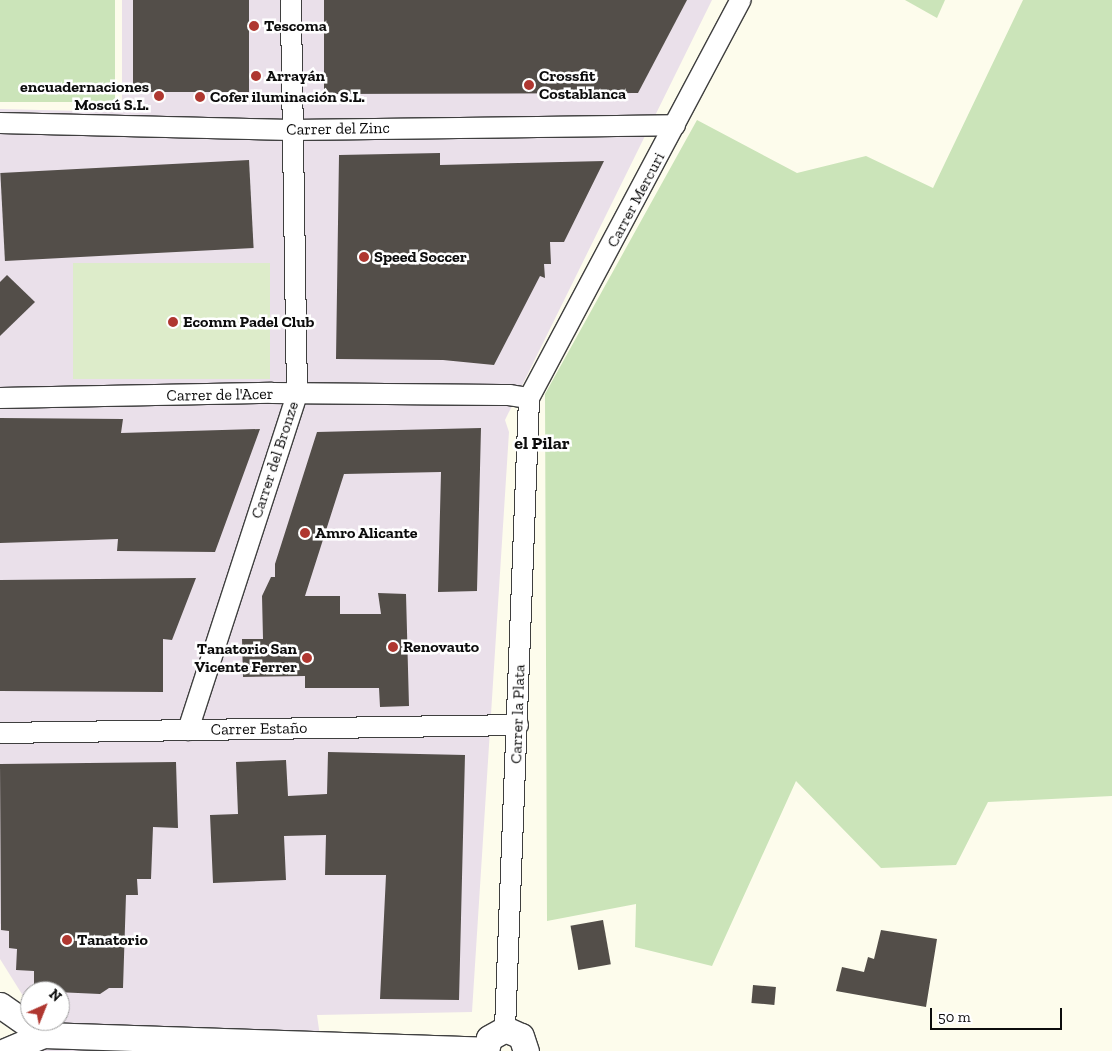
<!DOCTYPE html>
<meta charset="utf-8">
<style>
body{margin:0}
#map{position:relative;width:1112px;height:1051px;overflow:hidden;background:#fdfcec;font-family:"Zilla Slab",serif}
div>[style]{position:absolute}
.industrial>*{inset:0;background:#eae0ea}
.green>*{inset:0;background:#cbe4b9;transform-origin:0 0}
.pitch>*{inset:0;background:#ddecca;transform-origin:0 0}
.building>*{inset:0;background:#534e49;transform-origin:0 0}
.roads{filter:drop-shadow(1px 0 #3f3f3f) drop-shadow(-1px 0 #3f3f3f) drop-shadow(0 1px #3f3f3f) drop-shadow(0 -1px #3f3f3f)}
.minor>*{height:20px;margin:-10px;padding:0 10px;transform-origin:10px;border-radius:10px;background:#fff}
.tertiary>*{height:25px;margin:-12.5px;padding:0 12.5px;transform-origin:12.5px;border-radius:12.5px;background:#fff}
.dots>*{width:14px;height:14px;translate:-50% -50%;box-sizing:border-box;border:2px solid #fff;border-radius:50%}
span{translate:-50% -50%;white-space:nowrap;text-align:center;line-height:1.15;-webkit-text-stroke:5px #fff;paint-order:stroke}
.poi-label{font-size:16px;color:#0c0c0c;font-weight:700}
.left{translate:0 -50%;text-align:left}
.right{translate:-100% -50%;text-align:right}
.street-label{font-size:16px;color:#0c0c0c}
.neighbourhood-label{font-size:18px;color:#0c0c0c;font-weight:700}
.north{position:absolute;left:20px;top:981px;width:50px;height:50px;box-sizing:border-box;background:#fff;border:1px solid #9e9e9e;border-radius:50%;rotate:44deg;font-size:14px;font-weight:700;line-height:20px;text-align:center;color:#0c0c0c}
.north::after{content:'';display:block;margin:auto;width:18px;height:22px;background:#af3730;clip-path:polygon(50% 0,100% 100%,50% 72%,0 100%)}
.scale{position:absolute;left:930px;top:1008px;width:132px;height:22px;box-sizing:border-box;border:2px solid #0c0c0c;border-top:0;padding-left:6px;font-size:15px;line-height:18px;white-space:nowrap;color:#0c0c0c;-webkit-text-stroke:4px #fff;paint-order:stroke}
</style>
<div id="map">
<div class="industrial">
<i style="clip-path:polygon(122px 0,712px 0,505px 420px,509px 432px,472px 1012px,317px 1015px,322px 1051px,23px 1051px,30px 1010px,30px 1021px,60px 1021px,60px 991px,30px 991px,30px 1007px,0 959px,0 109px,122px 112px)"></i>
</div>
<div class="green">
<i style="left:0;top:0;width:115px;height:102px"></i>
<i style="clip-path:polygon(905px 0,945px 0,937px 18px)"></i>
<i style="clip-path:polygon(1023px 0,1112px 0,1112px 796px,988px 802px,956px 865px,881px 868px,796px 781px,712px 966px,635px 947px,636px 904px,547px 921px,545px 394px,697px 120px,797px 173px,866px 156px,933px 188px)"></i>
</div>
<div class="pitch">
<i style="left:270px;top:263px;width:116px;height:197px;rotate:90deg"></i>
</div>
<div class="building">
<i style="left:133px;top:0;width:116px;height:92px"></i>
<i style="clip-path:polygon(324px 0,687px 0,638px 93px,324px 94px)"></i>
<i style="clip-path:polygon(440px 153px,440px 165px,604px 161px,564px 242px,550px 242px,551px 264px,544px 264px,545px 278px,540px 276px,494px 365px,443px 360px,336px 359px,339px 155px)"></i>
<i style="left:249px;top:160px;width:88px;height:249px;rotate:87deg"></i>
<i style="clip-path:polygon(7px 275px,35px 302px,0 336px,0 282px)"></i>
<i style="clip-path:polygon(0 418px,123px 419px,121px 433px,260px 429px,215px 552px,117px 551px,118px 539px,0 543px)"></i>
<i style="clip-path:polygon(481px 428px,477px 591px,438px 592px,441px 472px,344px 474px,305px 596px,340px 596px,340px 614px,381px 614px,378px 593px,406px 594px,409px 706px,380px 707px,379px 688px,305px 688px,305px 676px,243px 677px,242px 639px,263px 639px,262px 596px,271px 577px,275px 577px,275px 564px,317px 432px)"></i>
<i style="clip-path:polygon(196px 578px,172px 640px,163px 639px,163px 692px,0 691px,0 580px)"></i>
<i style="clip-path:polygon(328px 752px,465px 755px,459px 1000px,380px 999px,386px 875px,325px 875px,326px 835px,284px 836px,286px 880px,213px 883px,210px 815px,238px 814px,236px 762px,286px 760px,288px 796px,327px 794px)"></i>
<i style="clip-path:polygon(176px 762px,178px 828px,153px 827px,151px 879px,137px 879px,138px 895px,126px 895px,123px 988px,109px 988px,100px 994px,34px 991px,34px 971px,16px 970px,17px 949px,9px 948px,9px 931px,1px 930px,0 764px)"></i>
<i style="left:603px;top:920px;width:45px;height:33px;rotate:80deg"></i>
<i style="clip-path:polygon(881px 930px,937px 939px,926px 1007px,836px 991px,842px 967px,864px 972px,868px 957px,874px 959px)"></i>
<i style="left:753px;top:985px;width:23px;height:18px;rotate:5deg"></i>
</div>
<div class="roads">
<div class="minor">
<i style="left:0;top:123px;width:291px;rotate:1.4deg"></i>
<i style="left:291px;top:130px;width:384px;rotate:-0.7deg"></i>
<i style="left:0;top:398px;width:272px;rotate:-1.1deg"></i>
<i style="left:272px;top:393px;width:237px;rotate:0.5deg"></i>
<i style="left:509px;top:395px;width:20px;rotate:9deg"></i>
<i style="left:188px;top:730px;width:353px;rotate:-72deg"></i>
<i style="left:297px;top:394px;width:394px;rotate:-90.9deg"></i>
<i style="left:0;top:733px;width:518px;rotate:-0.88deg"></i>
<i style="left:505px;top:1029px;width:631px;rotate:-87.82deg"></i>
<i style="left:529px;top:398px;width:451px;rotate:-62deg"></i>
</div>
<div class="tertiary">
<i style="left:0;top:1005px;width:52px;rotate:34.9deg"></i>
<i style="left:5px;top:1051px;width:41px;rotate:-22.8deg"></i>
<i style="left:43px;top:1035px;width:443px;rotate:1.9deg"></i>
<i style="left:486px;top:1051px;width:13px;rotate:-77deg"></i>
<i style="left:489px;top:1038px;width:18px;rotate:-29deg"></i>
<i style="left:505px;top:1029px;width:17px;rotate:24deg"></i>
<i style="left:521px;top:1036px;width:16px;rotate:72deg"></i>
</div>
</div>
<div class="dots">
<i style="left:254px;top:26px;background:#af3730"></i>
<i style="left:256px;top:76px;background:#af3730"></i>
<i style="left:529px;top:85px;background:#af3730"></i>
<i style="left:159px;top:96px;background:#af3730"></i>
<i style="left:200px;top:97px;background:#af3730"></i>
<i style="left:364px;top:257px;background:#af3730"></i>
<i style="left:173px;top:322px;background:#af3730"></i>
<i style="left:305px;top:533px;background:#af3730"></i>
<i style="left:393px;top:647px;background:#af3730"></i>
<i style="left:307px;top:658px;background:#af3730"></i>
<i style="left:67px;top:940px;background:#af3730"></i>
</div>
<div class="poi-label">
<span class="left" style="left:264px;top:26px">Tescoma</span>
<span class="left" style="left:266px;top:76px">Arrayán</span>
<span class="left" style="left:539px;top:85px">Crossfit<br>Costablanca</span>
<span class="right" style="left:149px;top:96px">encuadernaciones<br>Moscú S.L.</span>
<span class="left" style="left:210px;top:97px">Cofer iluminación S.L.</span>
<span class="left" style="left:374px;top:257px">Speed Soccer</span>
<span class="left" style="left:183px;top:322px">Ecomm Padel Club</span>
<span class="left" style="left:315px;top:533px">Amro Alicante</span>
<span class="left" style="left:403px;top:647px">Renovauto</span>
<span class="right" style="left:297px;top:658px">Tanatorio San<br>Vicente Ferrer</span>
<span class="left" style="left:77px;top:940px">Tanatorio</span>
</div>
<div class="street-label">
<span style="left:338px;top:129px;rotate:-1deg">Carrer del Zinc</span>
<span style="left:636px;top:200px;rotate:-62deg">Carrer Mercuri</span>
<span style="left:220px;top:395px;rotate:-1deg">Carrer de l'Acer</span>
<span style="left:275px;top:460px;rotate:-72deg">Carrer del Bronze</span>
<span style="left:518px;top:714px;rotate:-88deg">Carrer la Plata</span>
<span style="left:259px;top:729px;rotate:-1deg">Carrer Estaño</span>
</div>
<div class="neighbourhood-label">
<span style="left:542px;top:443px">el Pilar</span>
</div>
<div class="north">N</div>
<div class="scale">50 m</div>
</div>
